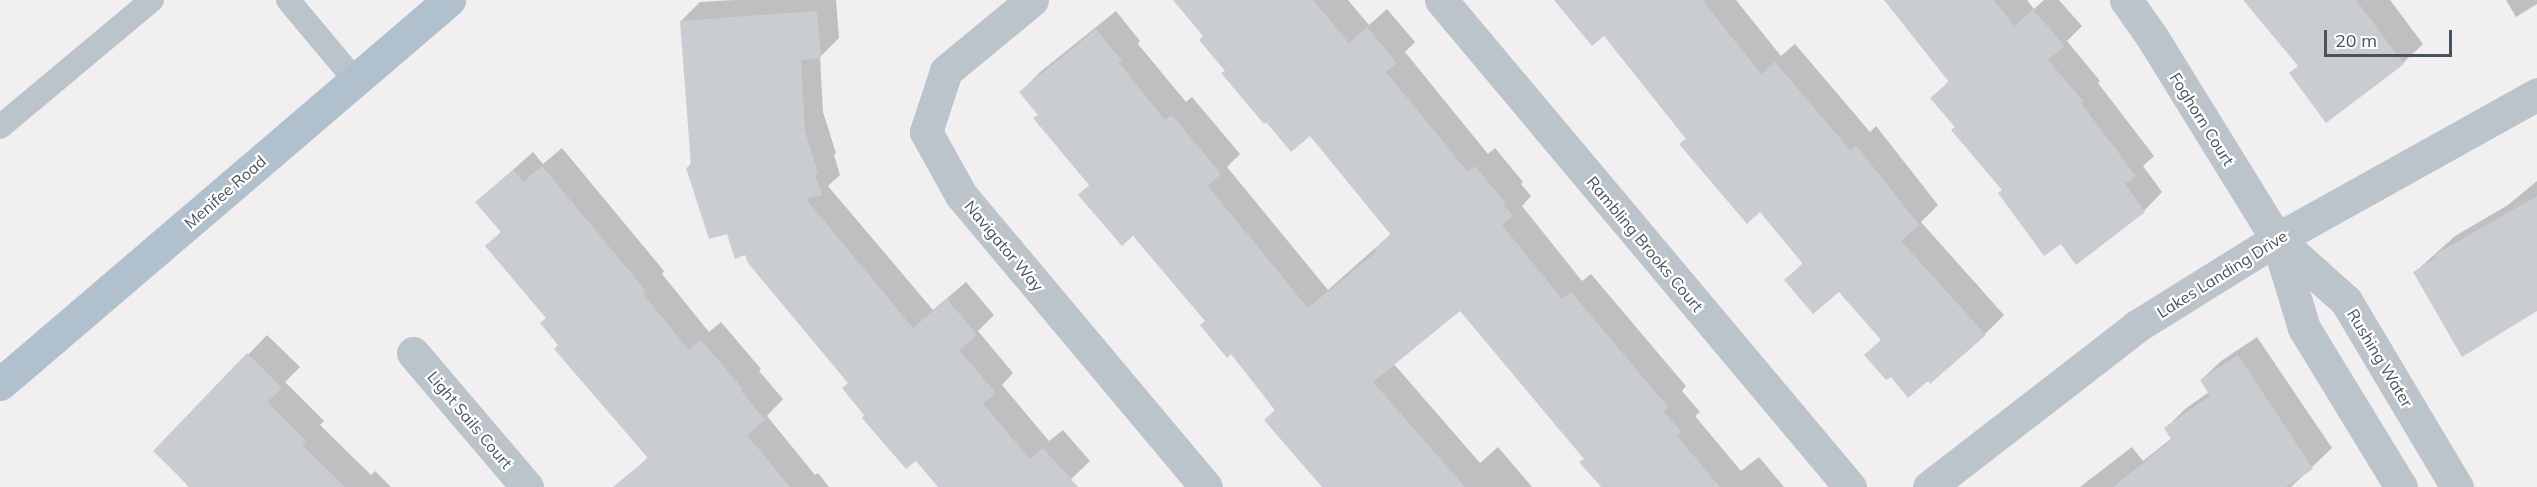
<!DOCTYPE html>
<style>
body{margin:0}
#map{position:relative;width:2537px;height:487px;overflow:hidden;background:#f1efef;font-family:Mulish,sans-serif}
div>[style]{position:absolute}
.shadow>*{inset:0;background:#0003}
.building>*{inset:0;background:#c9ccd1}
.lane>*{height:24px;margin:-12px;padding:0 12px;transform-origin:12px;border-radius:12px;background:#bbc4cb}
.street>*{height:33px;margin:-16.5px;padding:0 16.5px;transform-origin:16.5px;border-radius:16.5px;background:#bbc4cb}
.primary>*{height:33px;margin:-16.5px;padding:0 16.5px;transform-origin:16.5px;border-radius:16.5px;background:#b0c0cc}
span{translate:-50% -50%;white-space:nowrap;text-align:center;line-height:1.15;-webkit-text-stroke:4.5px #fff;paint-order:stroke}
.street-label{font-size:16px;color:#48535b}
.scale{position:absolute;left:2324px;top:30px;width:128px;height:27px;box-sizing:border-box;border:3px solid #48535b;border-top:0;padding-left:8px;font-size:18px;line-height:21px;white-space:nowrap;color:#48535b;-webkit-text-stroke:4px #fff;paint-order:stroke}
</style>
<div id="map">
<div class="shadow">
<i style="clip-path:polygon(734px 0,836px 0,839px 38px,820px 57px,823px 112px,836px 153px,834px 155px,840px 175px,828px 186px,933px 310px,966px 282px,994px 315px,978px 331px,1013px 373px,1002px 385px,1049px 441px,1063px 430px,1090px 461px,1063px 487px,940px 487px,916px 459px,866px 415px,850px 382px,728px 232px,687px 168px,692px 163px,681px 21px,700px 2px)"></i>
<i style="clip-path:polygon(1175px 0,1348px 0,1369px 25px,1387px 9px,1415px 42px,1405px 52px,1488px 154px,1495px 148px,1523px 182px,1521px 184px,1531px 196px,1522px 206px,1582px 281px,1591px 274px,1686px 386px,1682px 391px,1700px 412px,1695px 416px,1741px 471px,1759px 457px,1784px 487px,1603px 487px,1585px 459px,1461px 309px,1393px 363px,1480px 463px,1498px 447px,1532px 487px,1333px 487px,1207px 320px,1091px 184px,1021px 92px,1040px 72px,1116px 11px,1140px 41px,1138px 44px,1186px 102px,1192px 97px,1240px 154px,1227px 167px,1328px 290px,1392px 233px,1310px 134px,1227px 71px,1205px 36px)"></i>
<i style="clip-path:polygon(1576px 0,1736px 0,1781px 56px,1795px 44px,1870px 132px,1876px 126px,1938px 205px,1921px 222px,2004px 315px,1985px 334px,1928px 379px,1891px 375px,1866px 355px,1882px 339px,1840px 290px,1786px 280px,1803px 263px,1760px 210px,1687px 138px)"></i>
<i style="clip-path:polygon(1886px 0,2027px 0,2034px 9px,2044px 0,2059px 0,2082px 26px,2067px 41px,2100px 81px,2098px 83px,2154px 156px,2143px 166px,2162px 192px,2144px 211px,2004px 189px,1932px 98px,1950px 80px)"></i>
<i style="clip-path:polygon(2245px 0,2390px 0,2423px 44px,2403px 63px,2327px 121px,2299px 65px)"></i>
<i style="clip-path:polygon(2506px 0,2537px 0,2537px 4px,2516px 17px)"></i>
<i style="clip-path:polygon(562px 148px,664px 271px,662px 274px,709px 332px,721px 322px,761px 369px,759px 371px,783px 399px,767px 416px,815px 475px,818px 473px,829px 487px,644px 487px,632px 473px,648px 457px,560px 345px,548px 318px,487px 246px,502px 231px,477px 202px,533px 152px,543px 164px)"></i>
<i style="clip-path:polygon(2537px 181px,2537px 309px,2415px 272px,2455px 236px,2508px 205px)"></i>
<i style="clip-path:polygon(267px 335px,300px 367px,285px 382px,324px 421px,320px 425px,371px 475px,375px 471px,391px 487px,189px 487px,155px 451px)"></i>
<i style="clip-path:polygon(2257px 337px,2332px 448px,2291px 487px,2080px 487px,2132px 447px,2143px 461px,2172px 438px,2166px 428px,2185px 409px,2209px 392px,2201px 380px,2221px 361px)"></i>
</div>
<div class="building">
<i style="clip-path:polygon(1173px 0,1313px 0,1349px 43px,1367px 27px,1397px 63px,1386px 72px,1468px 172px,1475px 166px,1505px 202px,1503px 204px,1513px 216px,1502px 225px,1562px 299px,1571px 292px,1668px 407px,1663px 411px,1682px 432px,1677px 436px,1720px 487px,1601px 487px,1579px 462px,1584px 459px,1460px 311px,1373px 382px,1465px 487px,1322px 487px,1264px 420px,1275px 410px,1231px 354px,1227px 358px,1200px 325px,1205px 321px,1133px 236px,1122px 246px,1078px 195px,1089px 185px,1033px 118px,1038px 115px,1019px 92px,1096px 29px,1122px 61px,1119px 63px,1165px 120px,1172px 115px,1221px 174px,1208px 186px,1308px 308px,1376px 252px,1374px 249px,1391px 235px,1310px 136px,1291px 152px,1266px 122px,1264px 124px,1221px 73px,1225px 71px,1199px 40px,1203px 36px)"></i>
<i style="clip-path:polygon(1554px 0,1702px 0,1761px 74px,1775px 62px,1850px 150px,1856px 145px,1919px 225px,1901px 241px,1986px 335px,1930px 384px,1928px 381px,1908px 398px,1891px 377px,1886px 380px,1864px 355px,1881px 340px,1839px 292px,1813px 314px,1784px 280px,1803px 264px,1760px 212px,1747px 224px,1679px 144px,1686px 139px,1604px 36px,1592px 46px)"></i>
<i style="clip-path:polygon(1884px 0,1994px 0,2014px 26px,2033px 10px,2065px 46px,2048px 60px,2083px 101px,2081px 103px,2136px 176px,2125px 184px,2145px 212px,2076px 265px,2061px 244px,2044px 256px,1998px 193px,2002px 190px,1951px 130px,1955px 127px,1930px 98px,1949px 82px)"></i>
<i style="clip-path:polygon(2243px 0,2356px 0,2404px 64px,2326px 123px,2289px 73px,2298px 66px)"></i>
<i style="clip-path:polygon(817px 11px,821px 58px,801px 60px,805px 131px,818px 173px,815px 174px,822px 195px,806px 199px,913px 328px,947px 299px,977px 335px,959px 350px,996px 393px,983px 404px,1030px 459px,1043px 448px,1078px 487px,938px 487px,916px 461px,906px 469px,862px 418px,864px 415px,842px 388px,848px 383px,748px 263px,745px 255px,735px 259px,727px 234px,709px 239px,686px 168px,691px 166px,680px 21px)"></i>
<i style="clip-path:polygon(542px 166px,646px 291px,643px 294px,689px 350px,701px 340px,743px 389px,741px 391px,765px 420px,747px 435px,790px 487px,613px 487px,648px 458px,554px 349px,558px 345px,540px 323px,546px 318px,485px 246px,501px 232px,475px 202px,513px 170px,523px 182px)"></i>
<i style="clip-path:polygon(2537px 196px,2537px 311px,2462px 357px,2413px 272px,2436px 258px,2434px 255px)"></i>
<i style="clip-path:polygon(247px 353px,282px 388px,267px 402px,306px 441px,302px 445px,345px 487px,190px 487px,153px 451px)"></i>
<i style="clip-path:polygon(2238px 355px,2313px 469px,2286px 487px,2113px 487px,2172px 440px,2164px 428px,2210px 396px,2200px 380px)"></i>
</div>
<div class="lane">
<i style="left:288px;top:0;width:104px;rotate:50.1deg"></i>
<i style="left:0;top:127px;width:198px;rotate:-39.9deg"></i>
</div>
<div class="street">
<i style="left:1032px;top:0;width:112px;rotate:140.5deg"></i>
<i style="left:946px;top:71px;width:64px;rotate:108.2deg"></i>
<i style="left:926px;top:132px;width:72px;rotate:60.9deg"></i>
<i style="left:961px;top:195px;width:381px;rotate:50deg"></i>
<i style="left:1441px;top:0;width:636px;rotate:49.98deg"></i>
<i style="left:2126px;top:0;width:45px;rotate:54.9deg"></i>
<i style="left:2152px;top:37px;width:238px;rotate:58.3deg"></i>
<i style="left:413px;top:353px;width:176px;rotate:49.6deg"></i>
<i style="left:1929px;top:487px;width:263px;rotate:-37.7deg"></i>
<i style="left:2137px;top:326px;width:165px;rotate:-31.9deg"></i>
<i style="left:2277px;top:239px;width:298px;rotate:-29.1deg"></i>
<i style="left:2401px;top:487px;width:186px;rotate:-121.4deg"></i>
<i style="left:2304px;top:328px;width:93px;rotate:-106.9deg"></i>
<i style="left:2277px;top:239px;width:93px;rotate:41.9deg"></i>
<i style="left:2346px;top:301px;width:217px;rotate:59.2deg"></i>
</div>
<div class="primary">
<i style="left:0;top:384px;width:591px;rotate:-40.54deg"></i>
</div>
<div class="street-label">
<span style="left:2202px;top:119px;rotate:58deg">Foghorn Court</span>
<span style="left:225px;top:192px;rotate:-41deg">Menifee Road</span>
<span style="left:1645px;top:244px;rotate:50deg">Rambling Brooks Court</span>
<span style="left:1004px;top:246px;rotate:50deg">Navigator Way</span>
<span style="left:2222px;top:274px;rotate:-32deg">Lakes Landing Drive</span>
<span style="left:2380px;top:358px;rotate:59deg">Rushing Water</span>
<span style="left:470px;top:420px;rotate:50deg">Light Sails Court</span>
</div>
<div class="scale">20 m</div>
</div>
